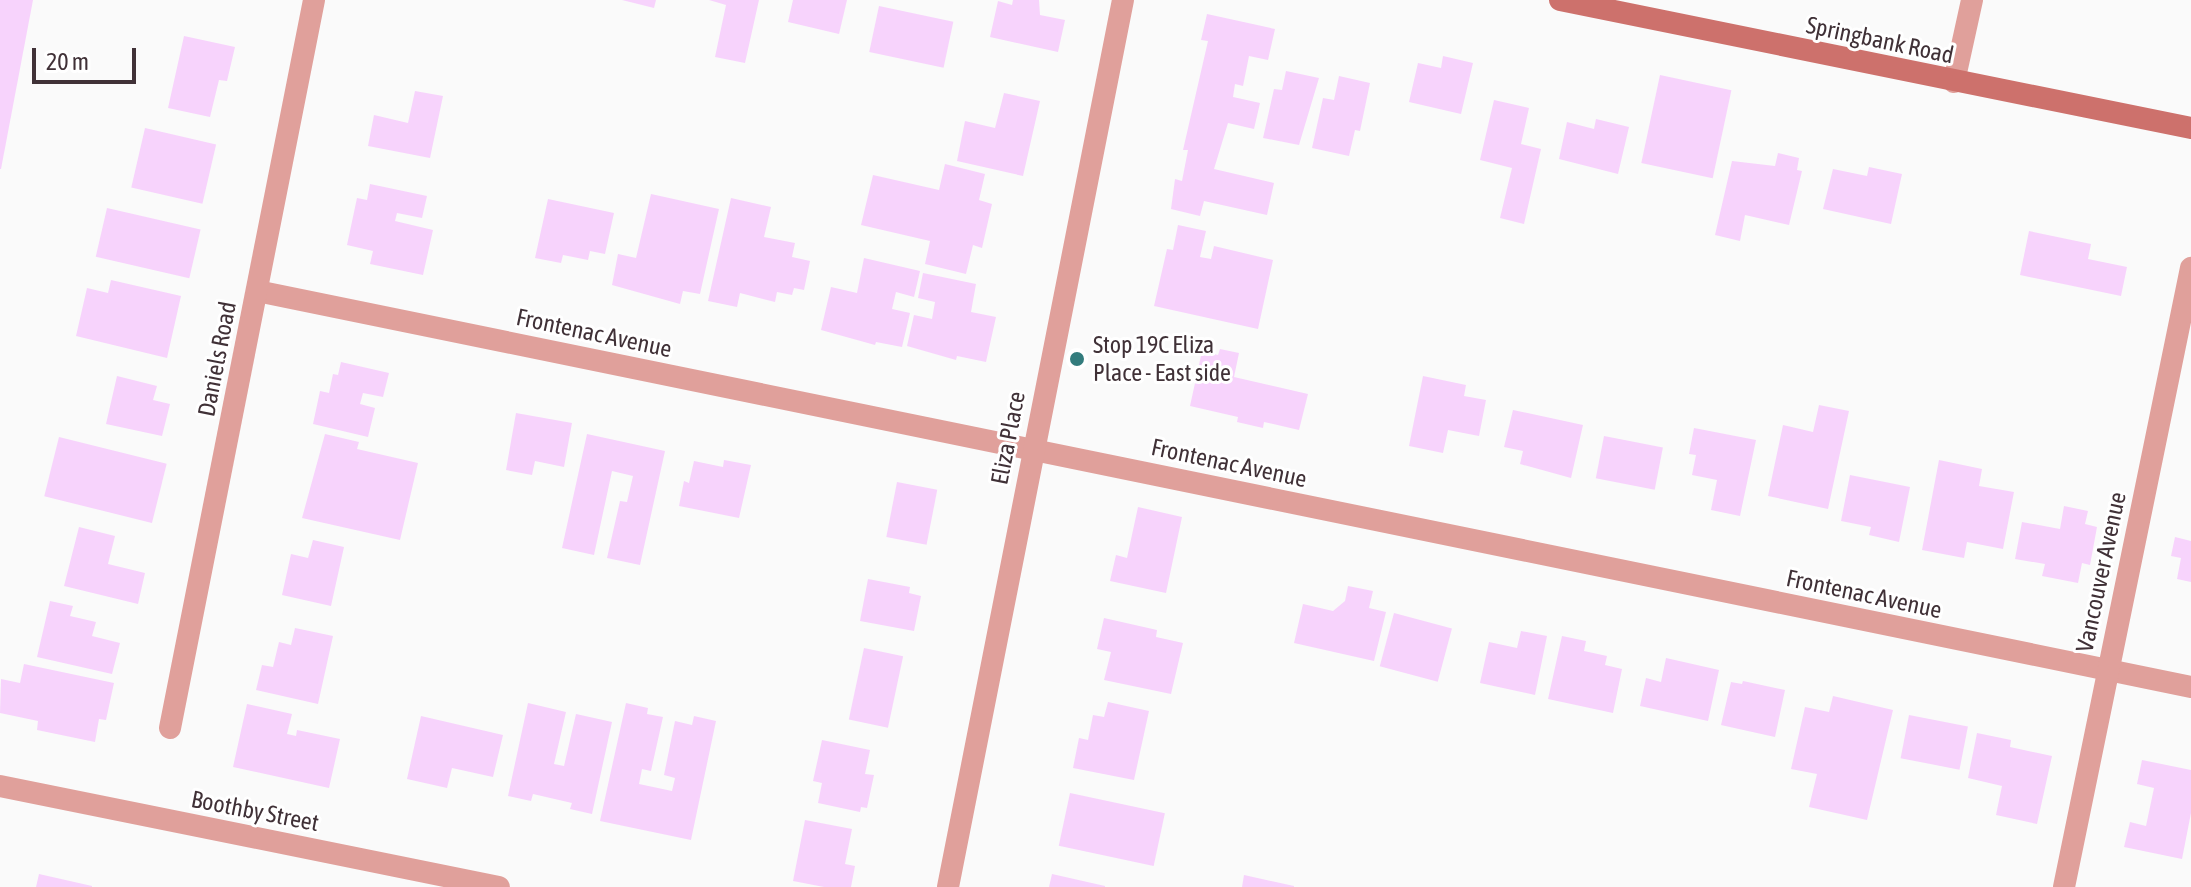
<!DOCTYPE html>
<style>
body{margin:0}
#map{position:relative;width:2191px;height:887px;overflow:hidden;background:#fafafa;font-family:"Asap Condensed",sans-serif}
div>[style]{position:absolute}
.building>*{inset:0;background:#f7d3fc;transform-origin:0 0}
.minor>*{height:22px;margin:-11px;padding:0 11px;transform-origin:11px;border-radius:11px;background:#e0a09b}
.tertiary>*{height:22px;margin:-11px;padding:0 11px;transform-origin:11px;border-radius:11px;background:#e0a09b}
.secondary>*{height:22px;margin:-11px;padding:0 11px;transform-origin:11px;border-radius:11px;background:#cd716c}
.dots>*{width:22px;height:22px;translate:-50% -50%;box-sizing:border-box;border:4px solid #fff;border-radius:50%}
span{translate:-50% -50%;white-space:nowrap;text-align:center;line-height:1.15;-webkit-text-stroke:6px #fff;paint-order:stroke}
.street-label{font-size:24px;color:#403137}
.poi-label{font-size:24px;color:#403137}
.left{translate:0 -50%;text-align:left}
.scale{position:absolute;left:32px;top:48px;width:104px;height:36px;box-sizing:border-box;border:4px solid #403137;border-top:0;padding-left:10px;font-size:24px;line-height:28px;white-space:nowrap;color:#403137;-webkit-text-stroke:6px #fff;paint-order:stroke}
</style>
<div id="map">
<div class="building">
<i style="clip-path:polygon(0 0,33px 0,1px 169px,0 169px)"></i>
<i style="clip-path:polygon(622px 0,656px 0,654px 8px)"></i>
<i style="clip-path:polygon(759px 0,745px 63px,715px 57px,726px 5px,709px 0)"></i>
<i style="clip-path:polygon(793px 0,847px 0,839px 34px,788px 22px)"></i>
<i style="clip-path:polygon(1013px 0,1039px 0,1040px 15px,1065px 20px,1058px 52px,990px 37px,998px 1px,1012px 5px)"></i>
<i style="left:879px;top:6px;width:76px;height:47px;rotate:12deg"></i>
<i style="clip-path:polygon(1207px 14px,1275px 29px,1268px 60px,1249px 56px,1243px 86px,1235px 84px,1233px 97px,1260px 103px,1254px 129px,1228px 123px,1214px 169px,1274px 183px,1267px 215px,1204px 201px,1200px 216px,1171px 209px,1175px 179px,1182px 181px,1188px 150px,1183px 150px,1208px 41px,1201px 40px)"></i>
<i style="clip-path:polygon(184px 36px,235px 47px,227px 81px,219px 80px,210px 117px,168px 108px)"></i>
<i style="clip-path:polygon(1443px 56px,1473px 63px,1461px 114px,1409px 102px,1418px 63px,1441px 68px)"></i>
<i style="clip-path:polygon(1286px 71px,1319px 78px,1299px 145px,1263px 138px,1274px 89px,1282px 90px)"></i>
<i style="left:1660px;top:75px;width:73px;height:90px;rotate:12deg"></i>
<i style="clip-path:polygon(1339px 76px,1370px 83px,1360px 131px,1355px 130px,1349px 156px,1312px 148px,1323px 98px,1334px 100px)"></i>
<i style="clip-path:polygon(415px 91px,443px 96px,430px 158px,368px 146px,374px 115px,408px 123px)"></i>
<i style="clip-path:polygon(1004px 93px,1040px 101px,1023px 176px,957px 161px,965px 121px,995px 128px)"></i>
<i style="clip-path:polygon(1494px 100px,1529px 108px,1521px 144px,1541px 149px,1524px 224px,1500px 218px,1512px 168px,1480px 160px)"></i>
<i style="clip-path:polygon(1596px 119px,1629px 127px,1618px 174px,1559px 159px,1567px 122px,1594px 129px)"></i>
<i style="left:145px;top:128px;width:73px;height:61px;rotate:13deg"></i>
<i style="clip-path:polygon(1778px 153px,1799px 158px,1797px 170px,1802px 171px,1789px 225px,1745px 215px,1740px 241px,1715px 235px,1732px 161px,1775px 166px)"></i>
<i style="clip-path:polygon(945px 164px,985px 174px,979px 200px,992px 204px,982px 248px,973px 245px,966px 274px,925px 264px,930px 241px,861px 225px,873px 175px,939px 190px)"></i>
<i style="clip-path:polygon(1869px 167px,1902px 174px,1891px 224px,1823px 209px,1833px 169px,1867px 176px)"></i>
<i style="clip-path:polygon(370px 184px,427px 196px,422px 218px,397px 213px,395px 221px,433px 230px,423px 275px,370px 264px,373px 251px,347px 245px,357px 198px,367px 200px)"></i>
<i style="clip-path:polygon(651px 194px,719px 209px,700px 294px,683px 291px,680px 304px,612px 285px,618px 254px,636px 258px)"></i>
<i style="clip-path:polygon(731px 198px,771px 207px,764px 237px,795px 243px,792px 257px,810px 261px,804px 290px,794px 288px,792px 295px,777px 292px,775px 302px,740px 293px,737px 307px,708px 301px)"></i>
<i style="clip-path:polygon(548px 199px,614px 213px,605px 254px,590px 251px,588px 260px,563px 255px,561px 263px,535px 258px)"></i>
<i style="left:107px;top:208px;width:96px;height:50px;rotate:13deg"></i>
<i style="clip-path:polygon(1178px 225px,1206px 231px,1200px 257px,1211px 259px,1214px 246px,1273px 260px,1258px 329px,1154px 306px,1167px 249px,1173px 250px)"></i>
<i style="clip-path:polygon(2029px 231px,2091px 244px,2088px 259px,2127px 267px,2121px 296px,2020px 275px)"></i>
<i style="clip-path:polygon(864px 258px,920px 271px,914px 297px,896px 292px,892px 309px,910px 313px,902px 347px,876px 342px,875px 345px,821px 330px,831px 287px,857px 293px)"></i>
<i style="clip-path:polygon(923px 273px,976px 284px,971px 312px,996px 317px,986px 362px,957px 356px,956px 360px,907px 346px,914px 315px,932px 319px,935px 302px,918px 298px)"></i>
<i style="clip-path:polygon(111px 280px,181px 296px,167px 358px,76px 336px,87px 288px,108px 293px)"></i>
<i style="clip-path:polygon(1220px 349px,1239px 353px,1234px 377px,1308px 394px,1299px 430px,1264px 422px,1263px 428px,1237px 422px,1238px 417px,1190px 406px,1202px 351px,1218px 355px)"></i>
<i style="clip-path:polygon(341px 362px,389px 373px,383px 397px,363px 393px,360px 404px,375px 408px,368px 437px,313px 424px,320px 391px,329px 393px,333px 374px,338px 375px)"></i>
<i style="clip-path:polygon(117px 376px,157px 386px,153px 400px,170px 404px,162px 436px,106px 424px)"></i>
<i style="clip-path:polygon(1423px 376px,1466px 385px,1464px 396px,1486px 400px,1479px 436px,1448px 430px,1443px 453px,1409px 446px)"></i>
<i style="clip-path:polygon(1819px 405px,1849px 411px,1828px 509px,1768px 496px,1783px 425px,1813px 432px)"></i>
<i style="clip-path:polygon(1513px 410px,1583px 425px,1571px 478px,1520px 464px,1523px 451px,1504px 447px)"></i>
<i style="clip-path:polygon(516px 413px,572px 423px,564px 467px,535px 461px,532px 475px,506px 470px)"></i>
<i style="clip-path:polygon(1694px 428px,1756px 440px,1740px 516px,1711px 510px,1717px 480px,1692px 475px,1696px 455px,1689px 454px)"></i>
<i style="clip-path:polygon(325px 434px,359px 442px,357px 449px,418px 463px,400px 540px,302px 518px)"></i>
<i style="clip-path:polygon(587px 434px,665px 451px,640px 565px,607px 558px,620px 501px,627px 502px,633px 476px,612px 471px,594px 555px,562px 548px)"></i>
<i style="left:1604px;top:436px;width:60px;height:43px;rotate:11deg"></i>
<i style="left:59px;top:437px;width:111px;height:61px;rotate:14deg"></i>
<i style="clip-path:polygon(724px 460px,751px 465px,739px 518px,679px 506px,684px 481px,689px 483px,694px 461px,723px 467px)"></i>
<i style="clip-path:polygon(1939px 460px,1982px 469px,1979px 486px,2014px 492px,2003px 549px,1967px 542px,1964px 558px,1922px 550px)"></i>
<i style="clip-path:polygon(1850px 475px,1910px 487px,1899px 542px,1869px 535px,1871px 527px,1841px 521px)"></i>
<i style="left:897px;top:482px;width:41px;height:56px;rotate:11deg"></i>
<i style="clip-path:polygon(2064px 506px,2088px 511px,2085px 524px,2097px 527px,2090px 565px,2082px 563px,2078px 583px,2042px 576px,2045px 564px,2015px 559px,2022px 522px,2060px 529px)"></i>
<i style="clip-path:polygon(1138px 507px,1182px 517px,1166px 593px,1110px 581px,1116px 555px,1127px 558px)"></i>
<i style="clip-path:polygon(79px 527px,115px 536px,108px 564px,145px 573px,138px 604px,64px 586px)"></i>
<i style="clip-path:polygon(2175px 537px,2191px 541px,2191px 582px,2177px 579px,2181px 558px,2171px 556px)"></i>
<i style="clip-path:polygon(313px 540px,344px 547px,331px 606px,282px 595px,291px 554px,308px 558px)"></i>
<i style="clip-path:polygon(868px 579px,910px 587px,909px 593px,921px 596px,914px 631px,860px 621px)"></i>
<i style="clip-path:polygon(1348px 586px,1373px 591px,1369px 608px,1386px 612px,1374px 661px,1294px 643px,1303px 604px,1333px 611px,1345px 601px)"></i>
<i style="clip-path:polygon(50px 601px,73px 606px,70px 616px,96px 622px,92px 636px,120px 643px,112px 674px,37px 657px)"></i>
<i style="left:1394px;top:613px;width:60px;height:55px;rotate:15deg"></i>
<i style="clip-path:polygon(1104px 618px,1157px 630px,1156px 637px,1183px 643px,1171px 694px,1104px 680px,1111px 652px,1097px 649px)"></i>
<i style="clip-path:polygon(295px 628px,333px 636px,318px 704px,256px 690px,262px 665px,273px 667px,279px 642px,291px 645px)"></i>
<i style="clip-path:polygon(1521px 631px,1547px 636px,1535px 695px,1480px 683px,1489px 642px,1517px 648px)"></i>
<i style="clip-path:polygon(1562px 636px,1586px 641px,1584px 651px,1607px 656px,1605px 665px,1622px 669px,1613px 713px,1548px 699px)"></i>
<i style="left:864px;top:648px;width:40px;height:73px;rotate:12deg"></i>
<i style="clip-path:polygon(1666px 658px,1719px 670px,1708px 721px,1640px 706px,1646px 678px,1661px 682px)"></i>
<i style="clip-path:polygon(24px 664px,114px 683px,106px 720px,99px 719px,95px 742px,37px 730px,38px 721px,0 713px,1px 679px,20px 683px)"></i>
<i style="clip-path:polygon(1743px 681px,1785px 690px,1775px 737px,1721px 725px,1731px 682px,1742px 684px)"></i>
<i style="clip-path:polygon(1833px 696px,1893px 710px,1867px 820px,1809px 807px,1817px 774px,1791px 769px,1805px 707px,1829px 712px)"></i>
<i style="clip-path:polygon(1108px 702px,1149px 711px,1134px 780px,1073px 768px,1079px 738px,1088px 740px,1093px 715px,1104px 717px)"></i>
<i style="clip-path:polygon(528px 703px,566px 712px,554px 764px,564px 766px,576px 714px,612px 722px,592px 814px,570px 809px,572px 803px,533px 794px,531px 801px,508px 796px)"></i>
<i style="clip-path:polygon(626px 703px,648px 708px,647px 714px,663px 717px,651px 771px,642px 769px,639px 784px,672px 791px,675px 778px,664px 775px,675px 721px,692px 725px,694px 716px,716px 721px,691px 840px,600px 821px)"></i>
<i style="clip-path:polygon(247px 704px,292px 714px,287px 734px,296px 736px,297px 730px,340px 739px,329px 788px,233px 767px)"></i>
<i style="left:1909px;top:715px;width:60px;height:44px;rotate:11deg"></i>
<i style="clip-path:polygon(421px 716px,503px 735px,493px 777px,452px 768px,447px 788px,407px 779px)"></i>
<i style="clip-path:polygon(1977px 733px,2011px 740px,2010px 747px,2052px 756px,2037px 824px,1996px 815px,2002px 786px,1968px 778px)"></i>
<i style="clip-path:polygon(822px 740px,870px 750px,865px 774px,874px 775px,867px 808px,861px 807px,860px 812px,818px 803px,822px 783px,813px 781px)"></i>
<i style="clip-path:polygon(2142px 760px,2191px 770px,2191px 813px,2182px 859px,2124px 847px,2130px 822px,2146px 826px,2154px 788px,2137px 784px)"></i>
<i style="left:1070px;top:793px;width:97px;height:54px;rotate:12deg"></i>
<i style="clip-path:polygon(805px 820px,852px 829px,845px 864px,855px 866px,851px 887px,824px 887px,793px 881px)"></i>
<i style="clip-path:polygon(39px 874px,92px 886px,92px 887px,36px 887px)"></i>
<i style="clip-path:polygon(1052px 874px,1105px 886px,1105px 887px,1049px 887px)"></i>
<i style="clip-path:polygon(1244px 875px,1294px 886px,1294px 887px,1242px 887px)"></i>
</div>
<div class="minor">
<i style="left:257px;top:291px;width:1974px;rotate:11.57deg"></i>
<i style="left:170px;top:728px;width:742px;rotate:-78.81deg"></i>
<i style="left:0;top:786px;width:509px;rotate:11.44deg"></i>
<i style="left:2064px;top:887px;width:632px;rotate:-78.41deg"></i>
</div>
<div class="tertiary">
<i style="left:1954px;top:82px;width:84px;rotate:-77.6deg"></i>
<i style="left:948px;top:887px;width:904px;rotate:-78.84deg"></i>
</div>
<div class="secondary">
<i style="left:1560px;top:0;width:644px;rotate:11.47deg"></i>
</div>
<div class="dots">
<i style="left:1077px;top:359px;background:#337c7d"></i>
</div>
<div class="street-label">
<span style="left:1880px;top:40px;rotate:12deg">Springbank Road</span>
<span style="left:594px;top:333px;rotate:12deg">Frontenac Avenue</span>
<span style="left:217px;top:359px;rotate:-79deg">Daniels Road</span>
<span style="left:1008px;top:438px;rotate:-79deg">Eliza Place</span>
<span style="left:1229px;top:463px;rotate:12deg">Frontenac Avenue</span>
<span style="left:2101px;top:572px;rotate:-78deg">Vancouver Avenue</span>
<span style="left:1864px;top:594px;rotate:12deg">Frontenac Avenue</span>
<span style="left:255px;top:811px;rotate:11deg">Boothby Street</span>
</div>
<div class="poi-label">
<span class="left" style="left:1093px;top:359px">Stop 19C Eliza<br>Place - East side</span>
</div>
<div class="scale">20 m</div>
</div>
